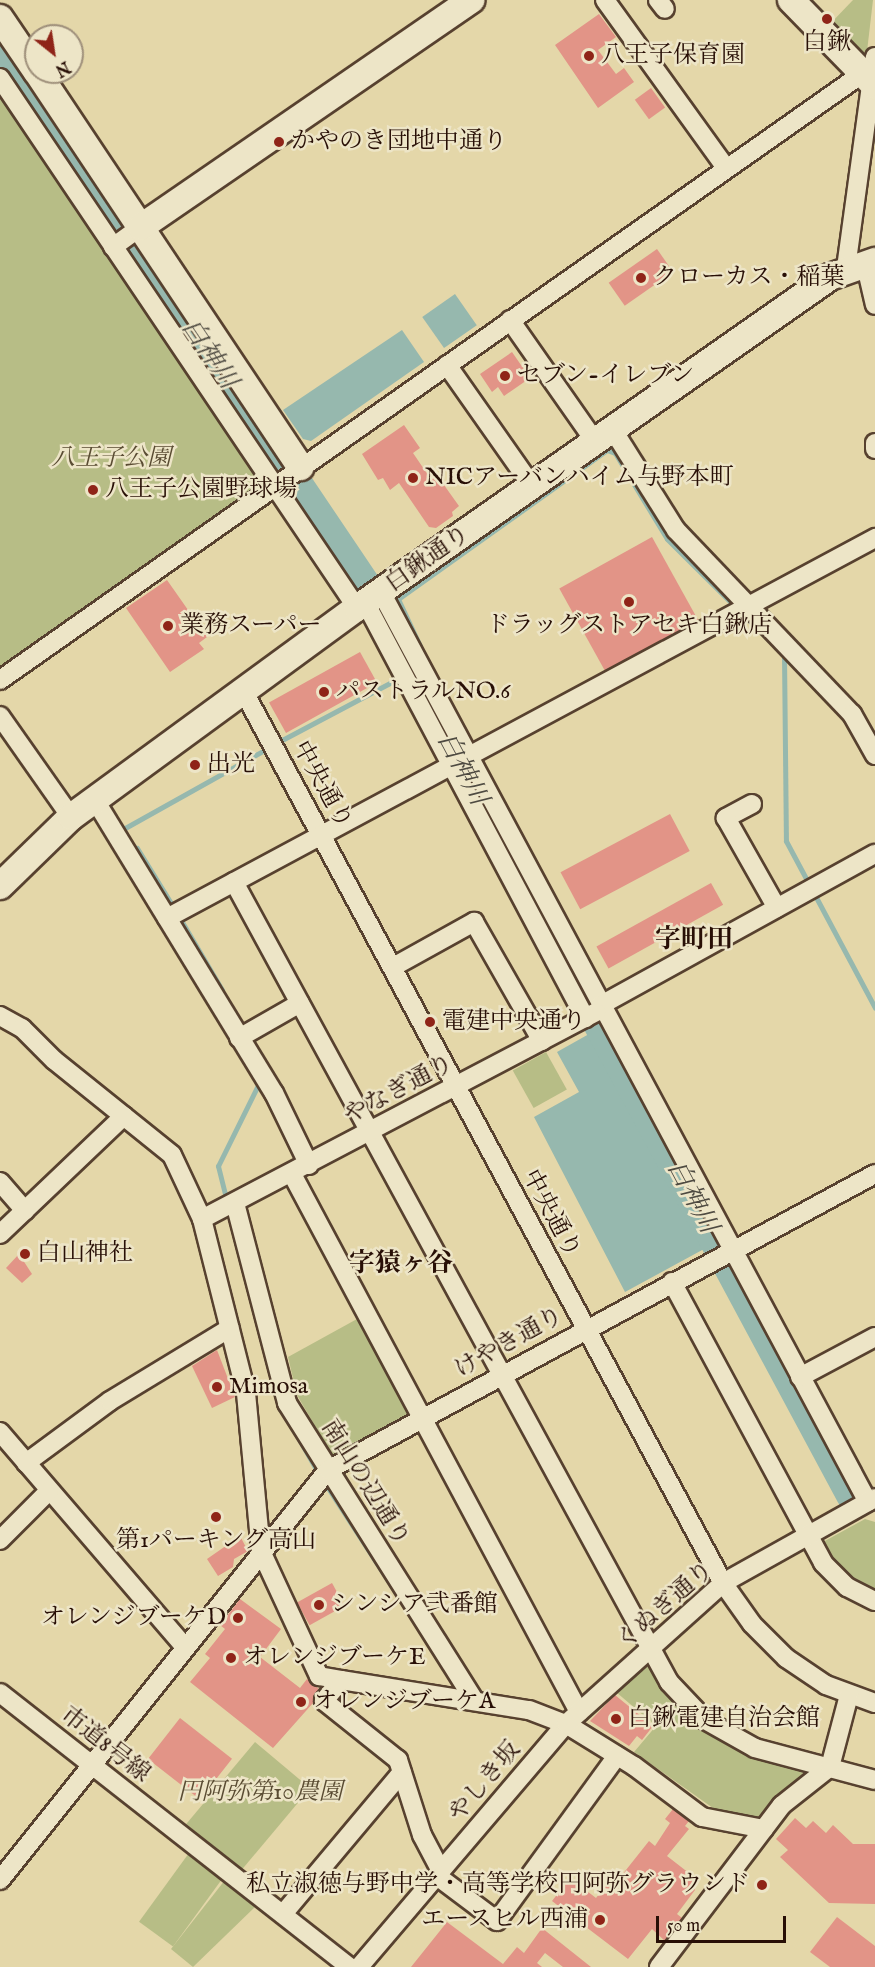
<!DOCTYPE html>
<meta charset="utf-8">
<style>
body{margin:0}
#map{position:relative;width:875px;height:1967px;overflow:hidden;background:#e4d7a9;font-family:"IM FELL English","Noto Serif JP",serif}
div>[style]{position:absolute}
.green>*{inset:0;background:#b7bd86;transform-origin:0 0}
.water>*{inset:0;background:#96b8ae;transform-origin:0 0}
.stream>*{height:5px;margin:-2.5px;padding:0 2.5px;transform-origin:2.5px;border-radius:2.5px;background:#96b8ae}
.river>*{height:32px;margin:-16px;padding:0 16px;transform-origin:16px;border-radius:16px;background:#96b8ae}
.building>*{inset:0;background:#e29487;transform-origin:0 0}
.roads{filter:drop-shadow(2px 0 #57412f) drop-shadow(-2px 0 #57412f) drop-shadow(0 2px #57412f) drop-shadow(0 -2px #57412f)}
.street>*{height:18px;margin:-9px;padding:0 9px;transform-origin:9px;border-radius:9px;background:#ede5c7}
.secondary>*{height:26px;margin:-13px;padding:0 13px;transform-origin:13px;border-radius:13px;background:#ede5c7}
.dots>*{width:16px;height:16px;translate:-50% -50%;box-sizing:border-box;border:3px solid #ede5c7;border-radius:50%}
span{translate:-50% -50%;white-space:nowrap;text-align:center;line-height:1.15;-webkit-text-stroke:5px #ede5c7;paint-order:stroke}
.poi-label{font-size:24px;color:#280f06}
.left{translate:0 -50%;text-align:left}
.right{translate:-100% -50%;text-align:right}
.park-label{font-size:24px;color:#5a4c33;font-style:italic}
.street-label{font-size:24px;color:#280f06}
.water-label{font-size:26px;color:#4e4a41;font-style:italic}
.neighbourhood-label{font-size:26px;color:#280f06;font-weight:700}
.north{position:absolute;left:24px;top:24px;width:60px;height:60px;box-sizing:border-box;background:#ede5c7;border:2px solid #9e8f7a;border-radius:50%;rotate:150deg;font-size:16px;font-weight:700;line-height:24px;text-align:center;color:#280f06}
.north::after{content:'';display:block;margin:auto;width:21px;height:27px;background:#8f2418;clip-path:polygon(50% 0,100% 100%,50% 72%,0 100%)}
.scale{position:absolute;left:656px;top:1916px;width:130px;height:27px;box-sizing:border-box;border:3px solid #280f06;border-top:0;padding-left:8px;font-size:18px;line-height:21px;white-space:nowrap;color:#280f06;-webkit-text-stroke:4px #ede5c7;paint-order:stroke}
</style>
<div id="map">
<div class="green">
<i style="clip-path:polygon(853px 0,873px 0,866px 60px,829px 25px)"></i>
<i style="clip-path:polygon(0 97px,263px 484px,260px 493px,0 672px)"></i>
<i style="left:546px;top:1052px;width:43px;height:38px;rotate:61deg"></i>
<i style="clip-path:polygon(357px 1319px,412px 1414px,333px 1457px,297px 1395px,288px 1357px)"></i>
<i style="clip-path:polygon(865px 1519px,875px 1522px,875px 1592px,852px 1581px,823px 1549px,823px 1542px)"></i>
<i style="clip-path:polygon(646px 1667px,654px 1667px,691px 1715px,807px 1768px,809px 1779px,768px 1820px,713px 1808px,634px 1752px,656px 1726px,616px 1692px)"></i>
<i style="left:255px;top:1742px;width:72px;height:107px;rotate:40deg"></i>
<i style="left:189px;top:1853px;width:42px;height:85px;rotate:36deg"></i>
<i style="clip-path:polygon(225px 1880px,257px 1905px,193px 1967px,171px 1949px)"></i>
</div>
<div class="water">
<i style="left:455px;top:294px;width:38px;height:40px;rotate:55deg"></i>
<i style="clip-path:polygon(402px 330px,424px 362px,311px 441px,303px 439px,283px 410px)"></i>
<i style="clip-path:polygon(589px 1034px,704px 1249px,625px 1292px,534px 1117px,579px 1092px,557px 1052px)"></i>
</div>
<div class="stream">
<i style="left:420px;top:646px;width:52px;rotate:-115.1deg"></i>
<i style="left:398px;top:599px;width:257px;rotate:-35.5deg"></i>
<i style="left:607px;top:450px;width:9px;rotate:21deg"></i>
<i style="left:615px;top:453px;width:100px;rotate:58.8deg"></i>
<i style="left:667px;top:539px;width:165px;rotate:44.8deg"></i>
<i style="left:784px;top:655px;width:186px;rotate:89.4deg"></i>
<i style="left:786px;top:841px;width:189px;rotate:61.9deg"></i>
<i style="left:282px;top:740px;width:130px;rotate:-27.9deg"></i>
<i style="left:125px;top:828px;width:156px;rotate:-29.2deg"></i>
<i style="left:137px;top:848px;width:67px;rotate:58.4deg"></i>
<i style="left:182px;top:922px;width:79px;rotate:59.5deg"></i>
<i style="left:226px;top:1198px;width:33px;rotate:-104deg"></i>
<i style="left:218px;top:1166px;width:90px;rotate:-63.7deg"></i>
<i style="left:279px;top:1404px;width:73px;rotate:60.3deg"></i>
<i style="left:328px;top:1488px;width:116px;rotate:57deg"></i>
</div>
<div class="river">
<i style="left:0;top:44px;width:678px;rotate:56.01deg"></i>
<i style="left:379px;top:606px;width:146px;rotate:63.1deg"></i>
<i style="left:485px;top:811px;width:776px;rotate:61.78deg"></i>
</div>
<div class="building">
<i style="clip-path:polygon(599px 14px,616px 37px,598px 50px,616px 74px,624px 68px,634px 82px,598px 108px,555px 45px)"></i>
<i style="left:651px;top:88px;width:24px;height:20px;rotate:54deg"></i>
<i style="left:657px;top:249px;width:28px;height:59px;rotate:55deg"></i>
<i style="clip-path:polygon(512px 352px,530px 378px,504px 396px,498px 387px,492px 392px,480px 374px)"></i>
<i style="clip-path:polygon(404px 425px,420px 448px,413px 453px,428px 475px,434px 471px,459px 506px,452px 512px,453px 516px,436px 528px,429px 527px,399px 483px,390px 490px,383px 478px,378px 480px,362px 454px)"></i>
<i style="left:652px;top:537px;width:95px;height:106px;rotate:61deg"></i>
<i style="clip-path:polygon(167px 580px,207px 637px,199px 643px,204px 649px,170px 672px,126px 608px)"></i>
<i style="left:360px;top:652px;width:35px;height:104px;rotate:61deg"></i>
<i style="left:670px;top:814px;width:42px;height:124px;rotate:62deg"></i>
<i style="left:711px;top:883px;width:25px;height:131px;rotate:61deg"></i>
<i style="clip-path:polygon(19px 1254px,32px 1274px,22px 1283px,6px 1268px)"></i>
<i style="clip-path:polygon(217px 1350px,235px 1397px,212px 1408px,192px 1366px)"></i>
<i style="clip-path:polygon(240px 1536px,248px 1551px,234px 1559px,233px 1567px,218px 1576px,207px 1559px)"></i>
<i style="left:332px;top:1583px;width:26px;height:40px;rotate:61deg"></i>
<i style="clip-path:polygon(240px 1599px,281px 1629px,260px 1657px,300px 1688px,307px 1679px,319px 1689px,313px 1703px,273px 1748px,190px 1682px,210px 1658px,205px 1654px,225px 1629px,220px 1625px)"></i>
<i style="clip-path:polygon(615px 1695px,653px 1726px,642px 1740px,637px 1736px,629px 1746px,590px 1721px)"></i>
<i style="left:180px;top:1718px;width:66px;height:52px;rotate:38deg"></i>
<i style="clip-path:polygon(673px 1809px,689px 1821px,685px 1826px,689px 1829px,667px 1856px,694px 1877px,695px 1890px,677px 1914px,682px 1918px,665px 1941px,652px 1929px,628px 1959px,552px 1901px,570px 1878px,596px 1898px,611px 1878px,619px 1873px,622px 1875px,649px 1841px,655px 1846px,670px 1823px,665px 1819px)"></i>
<i style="clip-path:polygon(795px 1818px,806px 1828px,813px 1821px,826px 1833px,833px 1825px,853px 1844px,875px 1844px,875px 1904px,829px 1903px,780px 1857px,788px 1850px,776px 1839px)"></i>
<i style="clip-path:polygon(837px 1917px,875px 1946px,875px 1967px,830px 1967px,810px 1952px)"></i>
<i style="clip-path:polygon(447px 1922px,503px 1964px,517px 1947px,524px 1953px,542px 1928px,591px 1967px,563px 1967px,545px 1953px,537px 1963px,542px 1967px,411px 1967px)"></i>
</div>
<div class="roads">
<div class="street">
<i style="left:605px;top:0;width:207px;rotate:54.2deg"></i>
<i style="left:658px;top:0;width:11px;rotate:52deg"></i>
<i style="left:0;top:78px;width:639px;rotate:56.04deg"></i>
<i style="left:113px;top:247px;width:34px;rotate:-36deg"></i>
<i style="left:865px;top:262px;width:44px;rotate:76.9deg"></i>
<i style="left:846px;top:268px;width:213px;rotate:-82.2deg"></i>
<i style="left:510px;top:320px;width:150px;rotate:55deg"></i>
<i style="left:447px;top:365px;width:148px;rotate:54.9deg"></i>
<i style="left:613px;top:430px;width:118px;rotate:57.8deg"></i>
<i style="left:676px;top:530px;width:255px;rotate:46.3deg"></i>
<i style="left:852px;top:714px;width:47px;rotate:60.7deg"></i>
<i style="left:875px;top:443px;width:6px;rotate:90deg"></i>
<i style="left:381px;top:592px;width:1032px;rotate:61.85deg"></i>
<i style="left:365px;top:602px;width:471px;rotate:62.1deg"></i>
<i style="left:0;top:680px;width:1055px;rotate:-35.12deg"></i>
<i style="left:244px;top:692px;width:1012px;rotate:61.74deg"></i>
<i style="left:723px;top:1583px;width:50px;rotate:54.7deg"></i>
<i style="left:752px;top:1624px;width:48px;rotate:45deg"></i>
<i style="left:786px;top:1658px;width:48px;rotate:34deg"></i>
<i style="left:826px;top:1685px;width:52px;rotate:20.2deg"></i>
<i style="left:0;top:716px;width:123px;rotate:54.9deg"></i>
<i style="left:95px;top:800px;width:343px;rotate:58.6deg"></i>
<i style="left:274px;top:1093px;width:80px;rotate:64.1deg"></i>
<i style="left:752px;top:804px;width:30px;rotate:152deg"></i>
<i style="left:726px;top:818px;width:103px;rotate:60.5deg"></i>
<i style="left:234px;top:882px;width:911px;rotate:61.46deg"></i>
<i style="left:669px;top:1682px;width:52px;rotate:46.5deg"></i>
<i style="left:705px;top:1720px;width:57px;rotate:29.2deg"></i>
<i style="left:755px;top:1748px;width:124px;rotate:14.9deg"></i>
<i style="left:167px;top:918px;width:804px;rotate:-28.22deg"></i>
<i style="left:393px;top:967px;width:93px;rotate:-29.1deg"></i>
<i style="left:474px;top:922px;width:137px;rotate:60.3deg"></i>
<i style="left:601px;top:1005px;width:313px;rotate:-28.9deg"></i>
<i style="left:0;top:1016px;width:25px;rotate:29deg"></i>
<i style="left:22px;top:1028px;width:45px;rotate:45deg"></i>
<i style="left:54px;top:1060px;width:151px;rotate:38.8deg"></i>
<i style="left:172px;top:1155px;width:71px;rotate:64.9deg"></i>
<i style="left:202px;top:1219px;width:179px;rotate:75.8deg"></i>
<i style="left:246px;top:1393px;width:159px;rotate:84.6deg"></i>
<i style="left:261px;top:1551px;width:138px;rotate:65.1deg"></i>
<i style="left:319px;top:1676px;width:22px;rotate:10deg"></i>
<i style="left:239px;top:1038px;width:70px;rotate:-29.8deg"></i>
<i style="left:292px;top:1174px;width:610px;rotate:61.92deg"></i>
<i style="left:0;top:1182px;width:38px;rotate:49deg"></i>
<i style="left:235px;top:1203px;width:207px;rotate:75.4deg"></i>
<i style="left:287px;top:1403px;width:352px;rotate:57.8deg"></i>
<i style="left:202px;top:1219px;width:445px;rotate:-27.7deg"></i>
<i style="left:0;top:1234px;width:171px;rotate:-43.6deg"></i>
<i style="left:672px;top:1282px;width:319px;rotate:61.7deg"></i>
<i style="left:823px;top:1563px;width:34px;rotate:45deg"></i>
<i style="left:847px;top:1587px;width:31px;rotate:27deg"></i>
<i style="left:800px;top:1377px;width:85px;rotate:-28.1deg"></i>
<i style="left:0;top:1432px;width:284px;rotate:49.3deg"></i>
<i style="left:26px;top:1463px;width:104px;rotate:-36.4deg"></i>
<i style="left:110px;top:1401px;width:140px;rotate:-31.3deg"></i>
<i style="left:0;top:1540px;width:69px;rotate:-45deg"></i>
<i style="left:0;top:1693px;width:444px;rotate:38.1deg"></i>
<i style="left:441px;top:1871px;width:41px;rotate:-117.8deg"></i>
<i style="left:422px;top:1835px;width:79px;rotate:-107.7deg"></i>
<i style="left:398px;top:1760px;width:95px;rotate:-141.4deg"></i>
<i style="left:324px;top:1701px;width:27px;rotate:-51deg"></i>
<i style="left:341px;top:1680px;width:190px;rotate:9.1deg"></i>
<i style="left:529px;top:1710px;width:40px;rotate:21deg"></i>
<i style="left:566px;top:1724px;width:80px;rotate:31.7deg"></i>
<i style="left:634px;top:1766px;width:85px;rotate:36.9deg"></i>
<i style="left:702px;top:1817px;width:63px;rotate:11deg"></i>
<i style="left:437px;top:1876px;width:75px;rotate:36.9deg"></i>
<i style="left:497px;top:1921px;width:204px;rotate:-54deg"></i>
<i style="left:0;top:1880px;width:525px;rotate:-51.34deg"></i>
<i style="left:328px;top:1470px;width:622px;rotate:-28.42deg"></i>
<i style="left:283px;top:1914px;width:185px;rotate:-50deg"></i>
<i style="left:359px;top:1967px;width:319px;rotate:-49.6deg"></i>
<i style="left:566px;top:1724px;width:211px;rotate:-41.9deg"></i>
<i style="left:723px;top:1583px;width:174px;rotate:-29.2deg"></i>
<i style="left:659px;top:1967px;width:203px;rotate:-52.8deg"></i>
<i style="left:782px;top:1805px;width:61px;rotate:-38.4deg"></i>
<i style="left:830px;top:1767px;width:74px;rotate:-75.2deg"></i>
</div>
<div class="secondary">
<i style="left:791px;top:0;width:120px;rotate:45.7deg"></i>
<i style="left:0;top:18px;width:64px;rotate:55.8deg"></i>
<i style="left:37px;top:72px;width:475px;rotate:56.3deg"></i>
<i style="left:141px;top:227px;width:401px;rotate:-34.5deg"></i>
<i style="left:0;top:886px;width:99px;rotate:-44.2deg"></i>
<i style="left:71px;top:817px;width:354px;rotate:-36.2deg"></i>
<i style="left:357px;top:608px;width:577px;rotate:-34.98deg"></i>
<i style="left:830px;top:277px;width:48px;rotate:-19.6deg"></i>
</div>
</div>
<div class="dots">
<i style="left:827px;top:19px;background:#8f2418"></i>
<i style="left:589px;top:56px;background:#8f2418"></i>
<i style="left:279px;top:142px;background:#8f2418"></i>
<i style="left:641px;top:278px;background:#8f2418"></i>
<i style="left:505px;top:376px;background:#8f2418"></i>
<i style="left:413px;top:478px;background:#8f2418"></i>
<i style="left:93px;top:490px;background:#8f2418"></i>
<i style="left:629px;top:602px;background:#8f2418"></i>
<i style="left:168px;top:626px;background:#8f2418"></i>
<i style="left:324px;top:692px;background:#8f2418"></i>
<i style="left:195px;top:765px;background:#8f2418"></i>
<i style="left:430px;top:1022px;background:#8f2418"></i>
<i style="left:25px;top:1254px;background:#8f2418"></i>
<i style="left:217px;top:1387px;background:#8f2418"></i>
<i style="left:216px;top:1517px;background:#8f2418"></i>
<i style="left:319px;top:1605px;background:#8f2418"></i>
<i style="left:238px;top:1618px;background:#8f2418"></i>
<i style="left:231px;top:1658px;background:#8f2418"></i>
<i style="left:301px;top:1702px;background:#8f2418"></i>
<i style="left:616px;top:1719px;background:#8f2418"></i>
<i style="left:762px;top:1885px;background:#8f2418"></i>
<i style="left:600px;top:1920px;background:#8f2418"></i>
</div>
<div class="poi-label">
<span style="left:827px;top:43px">白鍬</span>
<span class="left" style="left:601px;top:56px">八王子保育園</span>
<span class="left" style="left:291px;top:142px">かやのき団地中通り</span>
<span class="left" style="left:653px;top:278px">クローカス・稲葉</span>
<span class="left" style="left:517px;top:376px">セブン-イレブン</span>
<span class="left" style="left:425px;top:478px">NICアーバンハイム与野本町</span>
<span class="left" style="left:105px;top:490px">八王子公園野球場</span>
<span class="left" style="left:180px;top:626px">業務スーパー</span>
<span style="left:629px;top:626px">ドラッグストアセキ白鍬店</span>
<span class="left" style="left:336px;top:692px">パストラルNO.6</span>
<span class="left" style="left:207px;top:765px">出光</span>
<span class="left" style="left:442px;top:1022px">電建中央通り</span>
<span class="left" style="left:37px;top:1254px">白山神社</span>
<span class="left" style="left:229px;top:1387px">Mimosa</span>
<span style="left:216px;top:1541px">第1パーキング高山</span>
<span class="left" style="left:331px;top:1605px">シンシア弐番館</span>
<span class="right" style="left:226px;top:1618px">オレンジブーケD</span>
<span class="left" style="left:243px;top:1658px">オレンジブーケE</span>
<span class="left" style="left:313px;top:1702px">オレンジブーケA</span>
<span class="left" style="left:628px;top:1719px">白鍬電建自治会館</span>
<span class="right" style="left:750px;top:1885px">私立淑徳与野中学・高等学校円阿弥グラウンド</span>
<span class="right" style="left:588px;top:1920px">エースヒル西浦</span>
</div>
<div class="park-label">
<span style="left:111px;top:459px">八王子公園</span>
<span style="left:260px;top:1793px">円阿弥第10農園</span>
</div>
<div class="street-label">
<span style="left:428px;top:559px;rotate:-35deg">白鍬通り</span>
<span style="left:322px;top:785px;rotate:61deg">中央通り</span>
<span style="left:399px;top:1090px;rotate:-28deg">やなぎ通り</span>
<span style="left:551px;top:1214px;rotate:62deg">中央通り</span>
<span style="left:509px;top:1343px;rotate:-29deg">けやき通り</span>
<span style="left:365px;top:1483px;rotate:58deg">南山の辺通り</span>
<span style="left:665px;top:1606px;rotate:-41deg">くぬぎ通り</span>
<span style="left:105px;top:1745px;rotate:38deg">市道8号線</span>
<span style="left:485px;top:1782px;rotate:-50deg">やしき坂</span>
</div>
<div class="water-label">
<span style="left:209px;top:354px;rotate:56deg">白神川</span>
<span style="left:462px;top:769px;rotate:62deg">白神川</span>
<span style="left:692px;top:1197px;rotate:62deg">白神川</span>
</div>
<div class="neighbourhood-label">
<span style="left:694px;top:940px">字町田</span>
<span style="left:401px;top:1264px">字猿ヶ谷</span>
</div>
<div class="north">N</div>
<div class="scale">50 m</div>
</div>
